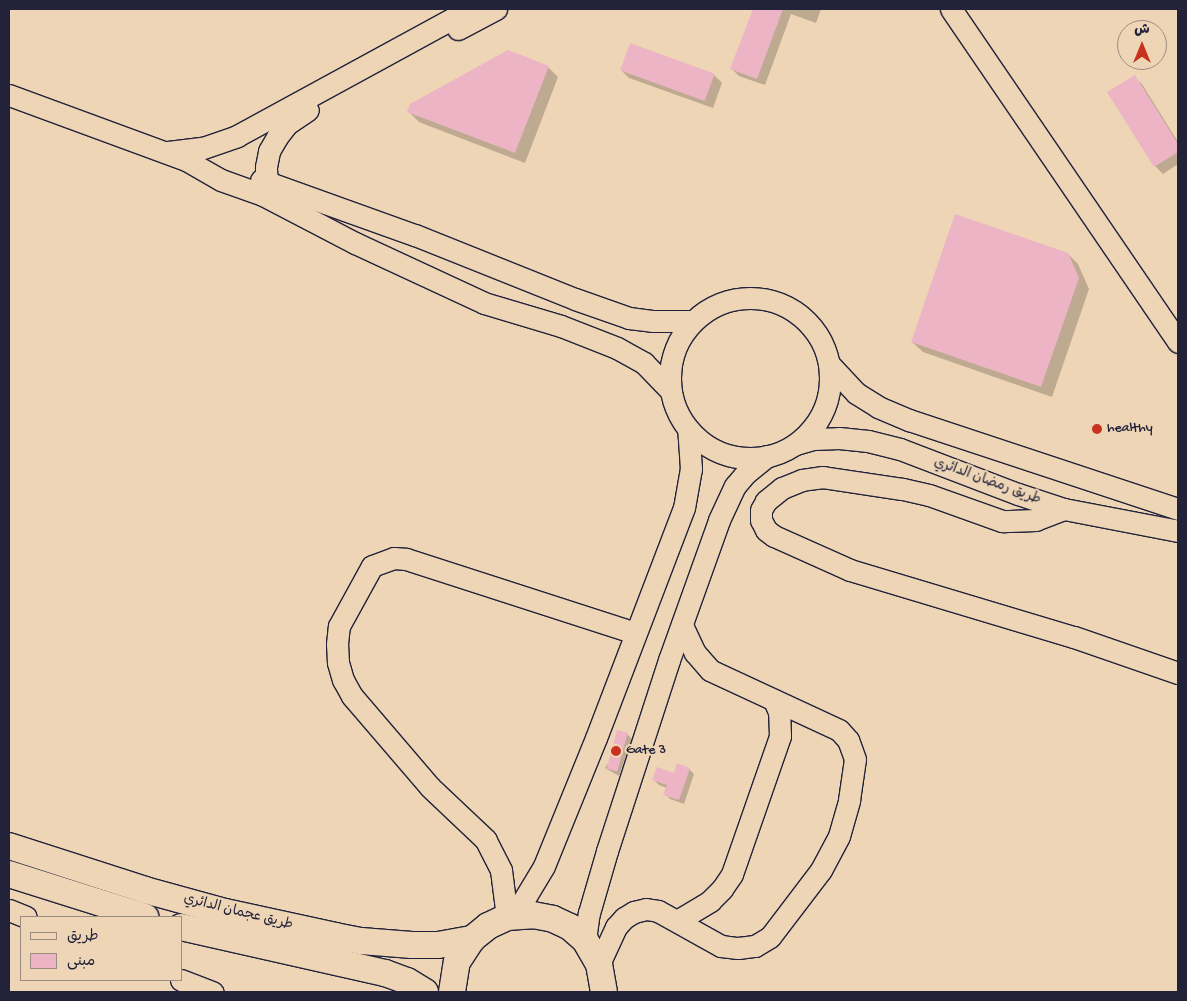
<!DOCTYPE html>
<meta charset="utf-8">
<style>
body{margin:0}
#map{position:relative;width:1187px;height:1001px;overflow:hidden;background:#edd5b5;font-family:"Gochi Hand","Playpen Sans Arabic",sans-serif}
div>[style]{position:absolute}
.shadow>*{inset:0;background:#0003}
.building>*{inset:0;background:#edb4c6;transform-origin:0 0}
.roads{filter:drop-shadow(1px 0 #22223b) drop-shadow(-1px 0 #22223b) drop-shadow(0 1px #22223b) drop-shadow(0 -1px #22223b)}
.minor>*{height:21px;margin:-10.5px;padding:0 10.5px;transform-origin:10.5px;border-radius:10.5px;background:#edd5b5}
.minor>.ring{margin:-10.5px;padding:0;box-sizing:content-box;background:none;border:21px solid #edd5b5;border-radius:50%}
.major>*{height:26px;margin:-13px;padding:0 13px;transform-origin:13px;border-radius:13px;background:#edd5b5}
.dots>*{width:14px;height:14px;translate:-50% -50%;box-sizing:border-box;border:2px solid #edd5b5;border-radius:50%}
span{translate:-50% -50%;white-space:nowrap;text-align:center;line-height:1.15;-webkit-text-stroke:4px #edd5b5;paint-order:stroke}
.poi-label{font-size:14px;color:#22223b}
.left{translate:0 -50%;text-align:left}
.street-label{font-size:14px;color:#22223b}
.frame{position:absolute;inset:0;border:10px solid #22223b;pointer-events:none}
.legend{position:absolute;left:20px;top:916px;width:162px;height:65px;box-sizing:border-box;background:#edd5b5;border:1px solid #9c8d84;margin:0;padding:6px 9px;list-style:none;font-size:15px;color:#22223b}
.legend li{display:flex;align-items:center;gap:10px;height:25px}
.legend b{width:25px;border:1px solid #9c8d84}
.north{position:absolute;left:1117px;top:20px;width:50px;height:50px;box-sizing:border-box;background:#edd5b5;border:1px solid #9c8d84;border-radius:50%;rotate:0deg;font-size:14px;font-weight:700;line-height:20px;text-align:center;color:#22223b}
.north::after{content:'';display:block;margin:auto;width:18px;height:22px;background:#c8321e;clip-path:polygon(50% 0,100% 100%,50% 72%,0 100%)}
</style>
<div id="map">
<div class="shadow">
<i style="clip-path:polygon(754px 9px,821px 9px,816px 23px,791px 14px,765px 85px,739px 76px,732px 69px)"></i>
<i style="clip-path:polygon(548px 67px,558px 77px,525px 163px,419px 122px,408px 111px)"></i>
<i style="clip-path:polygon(621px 70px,714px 75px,722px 83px,713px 108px,629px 78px)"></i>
<i style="clip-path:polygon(1134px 77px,1142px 84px,1178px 142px,1178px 164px,1163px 174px,1155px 166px,1109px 92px)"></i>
<i style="clip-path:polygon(1068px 254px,1078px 264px,1089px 289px,1052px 397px,923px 352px,912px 342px)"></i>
<i style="clip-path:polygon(627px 734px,632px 739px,619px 776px,605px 768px)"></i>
<i style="clip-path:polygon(689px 769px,694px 774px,684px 804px,670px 799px,665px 794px,667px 788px,659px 785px,654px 780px)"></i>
</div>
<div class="building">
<i style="clip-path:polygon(753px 9px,783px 9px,757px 79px,730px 69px)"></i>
<i style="left:630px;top:43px;width:90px;height:29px;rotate:20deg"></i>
<i style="clip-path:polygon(508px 50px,549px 66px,515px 153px,407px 112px,410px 104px)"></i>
<i style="clip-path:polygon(1135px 75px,1178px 144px,1178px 152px,1154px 167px,1107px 92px)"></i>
<i style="clip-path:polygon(955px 214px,1068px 253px,1079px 278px,1041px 387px,911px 342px)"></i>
<i style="left:617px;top:730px;width:11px;height:40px;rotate:15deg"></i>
<i style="clip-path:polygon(677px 763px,690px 768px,679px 800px,663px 795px,667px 785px,652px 780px,657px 767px,674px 773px)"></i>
</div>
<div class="roads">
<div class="minor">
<i style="left:951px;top:9px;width:403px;rotate:55.7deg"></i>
<i style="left:458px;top:29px;width:43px;rotate:-27.8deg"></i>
<i style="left:9px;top:95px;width:189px;rotate:20.2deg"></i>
<i style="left:186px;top:160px;width:40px;rotate:29.7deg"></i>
<i style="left:221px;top:180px;width:45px;rotate:19.7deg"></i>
<i style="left:263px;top:195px;width:104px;rotate:27.6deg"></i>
<i style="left:355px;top:243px;width:142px;rotate:24.9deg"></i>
<i style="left:484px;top:303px;width:80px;rotate:16.6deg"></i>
<i style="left:561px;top:326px;width:60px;rotate:21.4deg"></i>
<i style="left:617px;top:348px;width:31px;rotate:29deg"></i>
<i style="left:644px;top:363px;width:37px;rotate:46deg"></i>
<i style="left:168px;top:152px;width:35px;rotate:-7deg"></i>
<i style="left:203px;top:148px;width:36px;rotate:-19deg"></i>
<i style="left:237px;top:136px;width:265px;rotate:-28.6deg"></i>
<i style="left:261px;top:180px;width:164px;rotate:19.7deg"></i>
<i style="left:415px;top:235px;width:172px;rotate:21.8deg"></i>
<i style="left:575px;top:299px;width:57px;rotate:19.4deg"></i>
<i style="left:629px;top:318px;width:23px;rotate:7deg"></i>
<i style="left:652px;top:321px;width:41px"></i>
<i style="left:267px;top:183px;width:16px;rotate:-94deg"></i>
<i style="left:266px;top:167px;width:16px;rotate:-79deg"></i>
<i style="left:269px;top:151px;width:16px;rotate:-60deg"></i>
<i style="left:277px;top:137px;width:16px;rotate:-52deg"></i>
<i style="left:287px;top:124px;width:25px;rotate:-34deg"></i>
<i class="ring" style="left:670px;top:298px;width:139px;height:139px"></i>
<i style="left:829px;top:364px;width:40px;rotate:47deg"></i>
<i style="left:856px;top:393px;width:26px;rotate:32deg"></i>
<i style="left:878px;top:407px;width:34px;rotate:23deg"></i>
<i style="left:909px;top:420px;width:283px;rotate:18.3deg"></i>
<i style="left:796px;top:444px;width:19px;rotate:-16deg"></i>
<i style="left:814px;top:439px;width:25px;rotate:-2deg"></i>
<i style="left:839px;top:438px;width:29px;rotate:6deg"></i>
<i style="left:868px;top:441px;width:33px;rotate:14deg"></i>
<i style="left:900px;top:449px;width:126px;rotate:20.9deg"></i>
<i style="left:1018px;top:494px;width:48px;rotate:18.1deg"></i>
<i style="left:1064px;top:509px;width:116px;rotate:10.9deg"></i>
<i style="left:1064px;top:509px;width:30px;rotate:159deg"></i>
<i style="left:1036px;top:520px;width:34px;rotate:178deg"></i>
<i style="left:1002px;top:521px;width:77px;rotate:-160.4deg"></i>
<i style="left:929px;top:495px;width:28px;rotate:-167deg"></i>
<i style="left:902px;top:489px;width:80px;rotate:-171.4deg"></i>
<i style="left:823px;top:477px;width:21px;rotate:172deg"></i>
<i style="left:802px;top:480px;width:22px;rotate:158deg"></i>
<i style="left:782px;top:488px;width:21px;rotate:141deg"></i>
<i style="left:766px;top:501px;width:10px;rotate:119deg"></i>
<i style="left:761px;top:510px;width:10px;rotate:90deg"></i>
<i style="left:761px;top:520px;width:11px;rotate:63deg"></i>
<i style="left:766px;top:530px;width:10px;rotate:37deg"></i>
<i style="left:774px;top:536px;width:83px;rotate:24.1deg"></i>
<i style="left:850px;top:570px;width:234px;rotate:16.7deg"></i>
<i style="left:1074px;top:637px;width:110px;rotate:19.1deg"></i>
<i style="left:9px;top:910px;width:18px;rotate:22deg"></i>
<i style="left:514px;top:916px;width:58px;rotate:-59deg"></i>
<i style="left:544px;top:866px;width:138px;rotate:-67.9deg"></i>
<i style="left:596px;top:738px;width:246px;rotate:-69.1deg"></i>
<i style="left:684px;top:508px;width:40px;rotate:-80deg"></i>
<i style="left:691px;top:469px;width:39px;rotate:-94deg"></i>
<i style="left:507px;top:917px;width:47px;rotate:-97.3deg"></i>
<i style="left:501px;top:870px;width:34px;rotate:-117deg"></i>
<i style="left:486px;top:840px;width:77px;rotate:-136.6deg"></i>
<i style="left:430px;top:787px;width:120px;rotate:-130.6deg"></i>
<i style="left:352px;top:696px;width:18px;rotate:-119deg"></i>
<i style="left:343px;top:680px;width:19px;rotate:-106deg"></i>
<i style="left:338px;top:662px;width:18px;rotate:-93deg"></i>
<i style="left:337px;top:644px;width:18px;rotate:-84deg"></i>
<i style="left:339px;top:626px;width:68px;rotate:-61.2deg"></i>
<i style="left:372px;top:566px;width:23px;rotate:-20deg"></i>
<i style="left:394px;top:558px;width:12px;rotate:5deg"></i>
<i style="left:406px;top:559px;width:241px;rotate:17.9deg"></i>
<i style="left:677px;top:921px;width:39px;rotate:-31deg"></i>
<i style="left:710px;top:901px;width:17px;rotate:-45deg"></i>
<i style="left:722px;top:889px;width:18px;rotate:-56deg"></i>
<i style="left:732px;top:874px;width:146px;rotate:-70.8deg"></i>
<i style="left:780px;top:736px;width:24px;rotate:-92deg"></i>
<i style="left:779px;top:712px;width:13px;rotate:-113deg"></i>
<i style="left:585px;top:940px;width:27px;rotate:-82deg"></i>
<i style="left:589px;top:913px;width:65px;rotate:-73.8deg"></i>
<i style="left:607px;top:851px;width:201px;rotate:-72deg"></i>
<i style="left:669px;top:660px;width:149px;rotate:-70.3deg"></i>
<i style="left:719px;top:520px;width:38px;rotate:-65deg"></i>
<i style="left:735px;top:486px;width:17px;rotate:-50deg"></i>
<i style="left:746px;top:473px;width:27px;rotate:-39deg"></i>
<i style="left:599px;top:964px;width:41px;rotate:-65.3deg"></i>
<i style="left:616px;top:927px;width:12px;rotate:-48deg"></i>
<i style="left:624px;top:918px;width:12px;rotate:-31deg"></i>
<i style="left:634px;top:912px;width:12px;rotate:-14deg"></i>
<i style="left:646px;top:909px;width:12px;rotate:9deg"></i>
<i style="left:658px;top:911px;width:72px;rotate:29.1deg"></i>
<i style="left:721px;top:946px;width:17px;rotate:7deg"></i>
<i style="left:738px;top:948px;width:17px;rotate:-7deg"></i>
<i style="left:755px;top:946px;width:17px;rotate:-31deg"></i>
<i style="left:770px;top:937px;width:84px;rotate:-52.7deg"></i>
<i style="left:821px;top:870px;width:38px;rotate:-62deg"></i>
<i style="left:839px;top:836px;width:37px;rotate:-74deg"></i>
<i style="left:849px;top:800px;width:41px;rotate:-81.7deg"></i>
<i style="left:855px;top:759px;width:20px;rotate:-110deg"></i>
<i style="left:848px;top:740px;width:13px;rotate:-132deg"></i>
<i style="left:839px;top:730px;width:142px;rotate:-155.1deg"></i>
<i style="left:710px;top:670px;width:23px;rotate:-131deg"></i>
<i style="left:695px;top:653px;width:31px;rotate:-115deg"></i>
<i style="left:181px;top:980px;width:34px;rotate:21deg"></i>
</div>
<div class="major">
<i style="left:9px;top:846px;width:143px;rotate:17.9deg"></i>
<i style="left:145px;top:890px;width:83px;rotate:15.4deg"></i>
<i style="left:225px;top:912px;width:113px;rotate:12.3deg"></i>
<i style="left:335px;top:936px;width:26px;rotate:11deg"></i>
<i style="left:361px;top:941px;width:51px;rotate:4.5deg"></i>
<i style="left:412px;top:945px;width:26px"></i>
<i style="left:438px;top:945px;width:35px;rotate:-10deg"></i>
<i style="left:9px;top:874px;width:143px;rotate:17.5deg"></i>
<i style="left:181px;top:927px;width:209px;rotate:12.7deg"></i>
<i style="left:385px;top:973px;width:23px;rotate:20deg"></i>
<i style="left:407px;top:981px;width:21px;rotate:31deg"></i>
<i style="left:452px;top:992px;width:30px;rotate:-81deg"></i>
<i style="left:457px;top:962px;width:27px;rotate:-57deg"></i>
<i style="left:472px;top:939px;width:21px;rotate:-39deg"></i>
<i style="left:488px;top:926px;width:21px;rotate:-25deg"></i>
<i style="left:507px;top:917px;width:26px;rotate:-4deg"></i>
<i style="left:533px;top:915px;width:20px;rotate:11deg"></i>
<i style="left:553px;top:919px;width:19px;rotate:25deg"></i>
<i style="left:570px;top:927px;width:20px;rotate:41deg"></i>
<i style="left:585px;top:940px;width:28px;rotate:60deg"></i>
<i style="left:599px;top:964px;width:28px;rotate:80deg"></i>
</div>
</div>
<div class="dots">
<i style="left:1097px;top:429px;background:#c8321e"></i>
<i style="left:616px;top:751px;background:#c8321e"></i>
</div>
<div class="poi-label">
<span class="left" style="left:1107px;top:429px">healthy</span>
<span class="left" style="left:626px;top:751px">Gate 3</span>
</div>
<div class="street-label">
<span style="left:987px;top:482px;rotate:20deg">طريق رمضان الدائري</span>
<span style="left:238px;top:913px;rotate:14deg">طريق عجمان الدائري</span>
</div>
<div class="frame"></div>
<ul class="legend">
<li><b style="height:6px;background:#edd5b5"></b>طريق</li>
<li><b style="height:14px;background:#edb4c6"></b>مبنى</li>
</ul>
<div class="north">ش</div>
</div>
